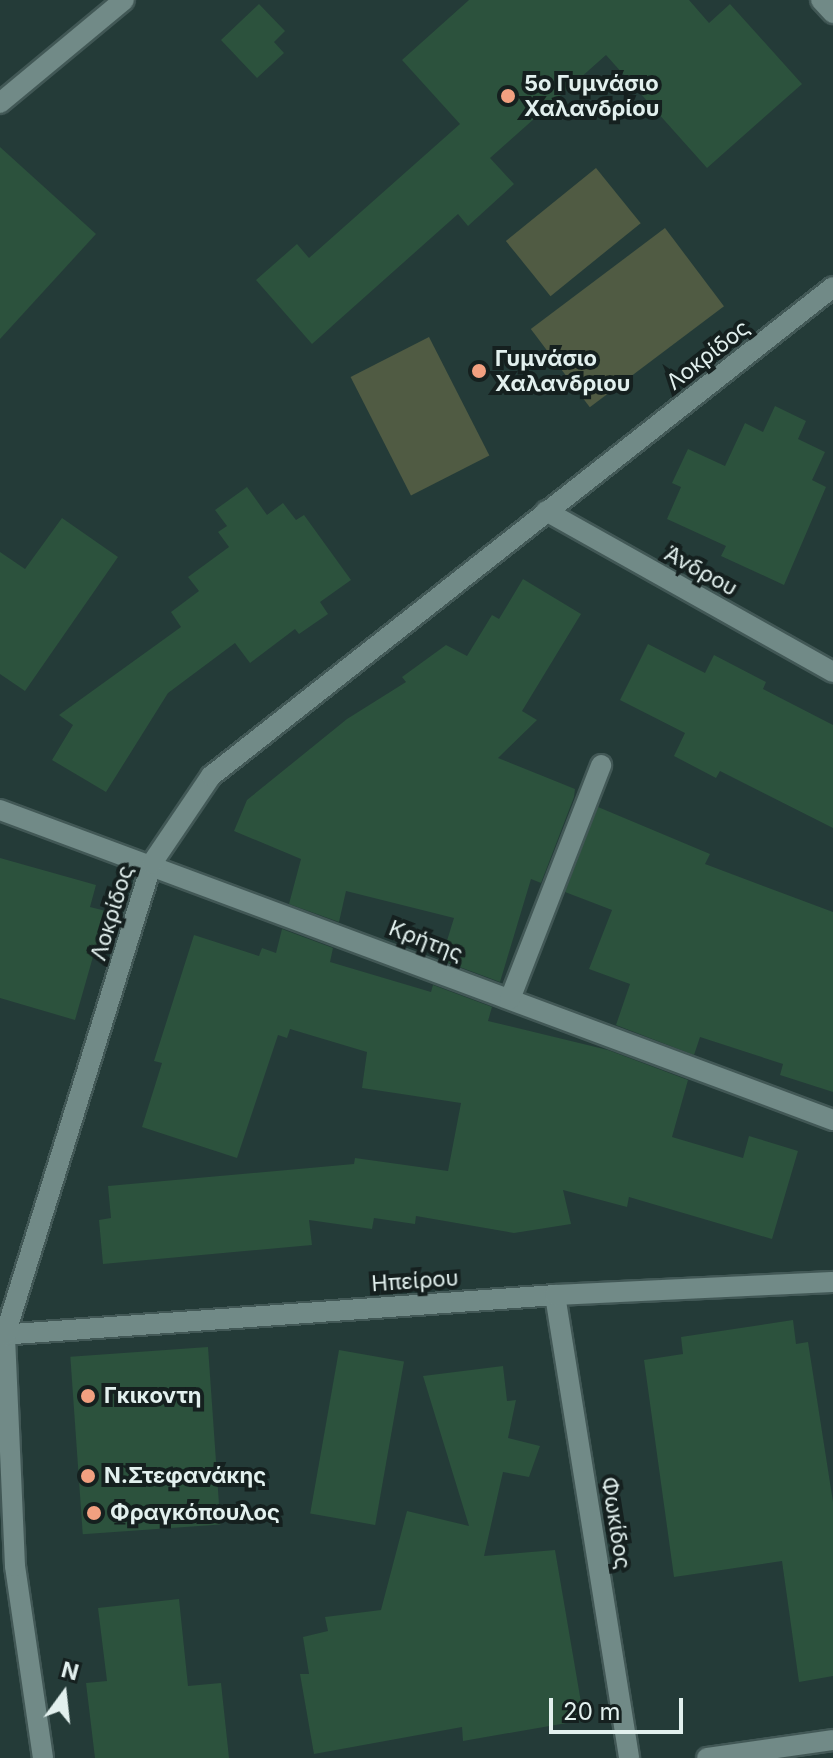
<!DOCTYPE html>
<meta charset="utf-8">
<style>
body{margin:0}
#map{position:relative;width:833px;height:1758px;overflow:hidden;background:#243b38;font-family:Inter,sans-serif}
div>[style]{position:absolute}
.green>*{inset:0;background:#505b43;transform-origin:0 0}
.building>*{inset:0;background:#2c523d;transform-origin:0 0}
.roads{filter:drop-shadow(2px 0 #425856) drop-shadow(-2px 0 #425856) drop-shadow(0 2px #425856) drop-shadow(0 -2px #425856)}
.minor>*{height:20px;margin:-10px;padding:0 10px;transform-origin:10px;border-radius:10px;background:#718a87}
.dots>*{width:22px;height:22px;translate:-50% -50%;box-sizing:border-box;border:4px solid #15201f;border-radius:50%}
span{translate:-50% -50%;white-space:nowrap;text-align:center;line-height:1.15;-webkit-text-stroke:8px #15201f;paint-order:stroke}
.poi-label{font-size:22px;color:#e2f0ee;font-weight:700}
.left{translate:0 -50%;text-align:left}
.street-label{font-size:22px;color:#e2f0ee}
.north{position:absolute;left:24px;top:1654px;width:80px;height:80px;-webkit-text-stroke:6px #15201f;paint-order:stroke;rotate:15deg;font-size:22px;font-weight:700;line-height:32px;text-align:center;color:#e2f0ee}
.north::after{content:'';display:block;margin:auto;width:28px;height:36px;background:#e2f0ee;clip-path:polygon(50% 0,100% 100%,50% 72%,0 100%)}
.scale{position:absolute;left:549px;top:1698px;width:134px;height:36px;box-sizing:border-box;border:4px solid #e2f0ee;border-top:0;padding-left:10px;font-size:24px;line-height:28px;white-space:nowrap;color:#e2f0ee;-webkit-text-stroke:6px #15201f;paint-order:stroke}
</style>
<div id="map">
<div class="green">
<i style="left:596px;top:168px;width:71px;height:116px;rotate:51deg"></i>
<i style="left:665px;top:228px;width:98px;height:168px;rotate:53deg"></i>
<i style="left:429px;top:337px;width:133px;height:88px;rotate:63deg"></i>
</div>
<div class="building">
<i style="clip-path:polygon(469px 0,689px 0,709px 23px,730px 4px,802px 84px,707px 168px,606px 55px,490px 158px,514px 184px,468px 226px,458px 214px,312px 344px,256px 280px,297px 244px,309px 258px,460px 124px,402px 60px)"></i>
<i style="clip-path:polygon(259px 4px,285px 31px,274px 42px,284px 53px,257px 78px,221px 40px)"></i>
<i style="clip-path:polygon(0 147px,96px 234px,0 339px)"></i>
<i style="clip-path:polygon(775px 406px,806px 421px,798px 439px,825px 452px,812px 480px,826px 487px,784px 585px,721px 556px,726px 546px,667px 519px,681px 487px,672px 483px,688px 449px,725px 466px,745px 423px,763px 432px)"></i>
<i style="clip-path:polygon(247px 487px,267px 515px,283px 503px,296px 520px,304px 515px,351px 580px,320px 602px,328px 614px,299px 634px,295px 629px,250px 663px,235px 643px,168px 693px,106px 792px,52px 760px,73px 725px,59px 715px,181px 627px,171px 612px,199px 591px,188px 577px,229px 547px,218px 532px,227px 526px,215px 510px)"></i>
<i style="clip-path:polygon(62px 518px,118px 557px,25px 691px,0 674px,0 552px,25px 569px)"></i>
<i style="clip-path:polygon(523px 579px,581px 614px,522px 711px,537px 720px,498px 758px,575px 789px,574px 797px,541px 883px,531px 879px,500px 982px,441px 960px,454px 918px,346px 891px,339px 922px,289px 904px,301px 859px,234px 831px,247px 800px,347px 719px,406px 682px,402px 677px,446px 645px,467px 656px,492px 615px,499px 619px)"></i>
<i style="clip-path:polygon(648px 644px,705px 673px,714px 655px,766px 682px,763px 689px,833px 725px,833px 828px,720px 771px,716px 778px,674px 756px,685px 733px,620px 700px)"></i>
<i style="clip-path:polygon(598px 807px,710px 854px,705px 864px,833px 912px,833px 1092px,780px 1075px,783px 1064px,700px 1037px,694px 1055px,616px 1025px,630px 984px,589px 969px,612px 910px,565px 892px)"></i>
<i style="clip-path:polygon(0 858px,96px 885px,90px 907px,106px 911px,75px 1020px,0 998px)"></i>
<i style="clip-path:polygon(282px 929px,333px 948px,330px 962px,431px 992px,433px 985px,492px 1007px,488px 1021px,608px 1050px,688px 1080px,672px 1137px,743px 1158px,749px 1136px,798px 1151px,772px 1239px,629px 1197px,627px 1207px,563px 1190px,571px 1224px,514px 1233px,416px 1216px,415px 1224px,374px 1218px,372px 1229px,309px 1220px,312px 1245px,103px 1264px,99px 1220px,111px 1218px,108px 1186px,354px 1164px,355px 1158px,448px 1171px,461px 1103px,362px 1088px,367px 1052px,290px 1029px,287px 1038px,278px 1035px,237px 1158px,142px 1127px,162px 1063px,154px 1061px,194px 935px,259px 956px,262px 948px,276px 953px)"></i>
<i style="clip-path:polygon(793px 1320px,796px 1344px,808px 1342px,833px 1502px,833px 1676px,799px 1682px,782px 1561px,674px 1577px,644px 1360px,683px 1354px,681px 1337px)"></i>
<i style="left:208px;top:1347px;width:178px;height:138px;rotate:86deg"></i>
<i style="left:339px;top:1350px;width:66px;height:166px;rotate:10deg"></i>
<i style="clip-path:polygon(503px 1366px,507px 1401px,516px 1400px,508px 1438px,540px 1446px,529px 1477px,503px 1472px,484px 1556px,555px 1550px,584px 1720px,463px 1741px,462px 1727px,314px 1754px,300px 1674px,309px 1674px,303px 1637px,328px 1631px,325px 1617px,381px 1610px,407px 1511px,469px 1526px,423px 1376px)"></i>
<i style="clip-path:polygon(179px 1599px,188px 1686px,221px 1683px,229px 1758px,95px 1758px,86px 1683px,107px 1681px,98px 1608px)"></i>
</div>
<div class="roads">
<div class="minor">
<i style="left:821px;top:0;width:18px;rotate:47deg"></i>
<i style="left:0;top:103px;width:161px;rotate:-39.7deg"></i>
<i style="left:546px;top:511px;width:329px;rotate:29.3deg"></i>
<i style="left:0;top:810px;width:889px;rotate:20.41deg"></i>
<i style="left:510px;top:999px;width:251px;rotate:-68.7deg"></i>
<i style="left:555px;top:1295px;width:469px;rotate:80.9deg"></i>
<i style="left:0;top:1335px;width:556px;rotate:-4.12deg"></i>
<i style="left:555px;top:1295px;width:278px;rotate:-2.7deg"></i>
<i style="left:43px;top:1758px;width:194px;rotate:-98.3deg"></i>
<i style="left:15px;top:1566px;width:231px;rotate:-92.5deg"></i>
<i style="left:5px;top:1335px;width:494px;rotate:-72.7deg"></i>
<i style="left:152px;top:863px;width:105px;rotate:-55.9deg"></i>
<i style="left:211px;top:776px;width:791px;rotate:-38.17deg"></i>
<i style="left:707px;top:1758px;width:127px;rotate:-8.1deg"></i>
</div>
</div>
<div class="dots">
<i style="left:508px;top:96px;background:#f2a080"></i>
<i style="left:479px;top:371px;background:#f2a080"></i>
<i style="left:88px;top:1396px;background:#f2a080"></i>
<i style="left:88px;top:1476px;background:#f2a080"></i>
<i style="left:94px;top:1513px;background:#f2a080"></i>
</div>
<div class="poi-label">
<span class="left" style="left:524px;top:96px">5ο Γυμνάσιο<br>Χαλανδρίου</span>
<span class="left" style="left:495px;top:371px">Γυμνάσιο<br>Χαλανδριου</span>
<span class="left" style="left:104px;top:1396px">Γκικοντη</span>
<span class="left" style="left:104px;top:1476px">Ν.Στεφανάκης</span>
<span class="left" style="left:110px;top:1513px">Φραγκόπουλος</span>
</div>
<div class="street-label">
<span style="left:708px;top:355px;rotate:-38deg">Λοκρίδος</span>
<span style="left:701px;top:571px;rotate:29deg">Άνδρου</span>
<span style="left:112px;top:913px;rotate:-73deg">Λοκρίδος</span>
<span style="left:426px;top:941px;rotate:21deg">Κρήτης</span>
<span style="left:415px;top:1281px;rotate:-4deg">Ηπείρου</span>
<span style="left:616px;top:1523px;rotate:81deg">Φωκίδος</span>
</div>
<div class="north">N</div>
<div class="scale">20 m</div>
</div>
